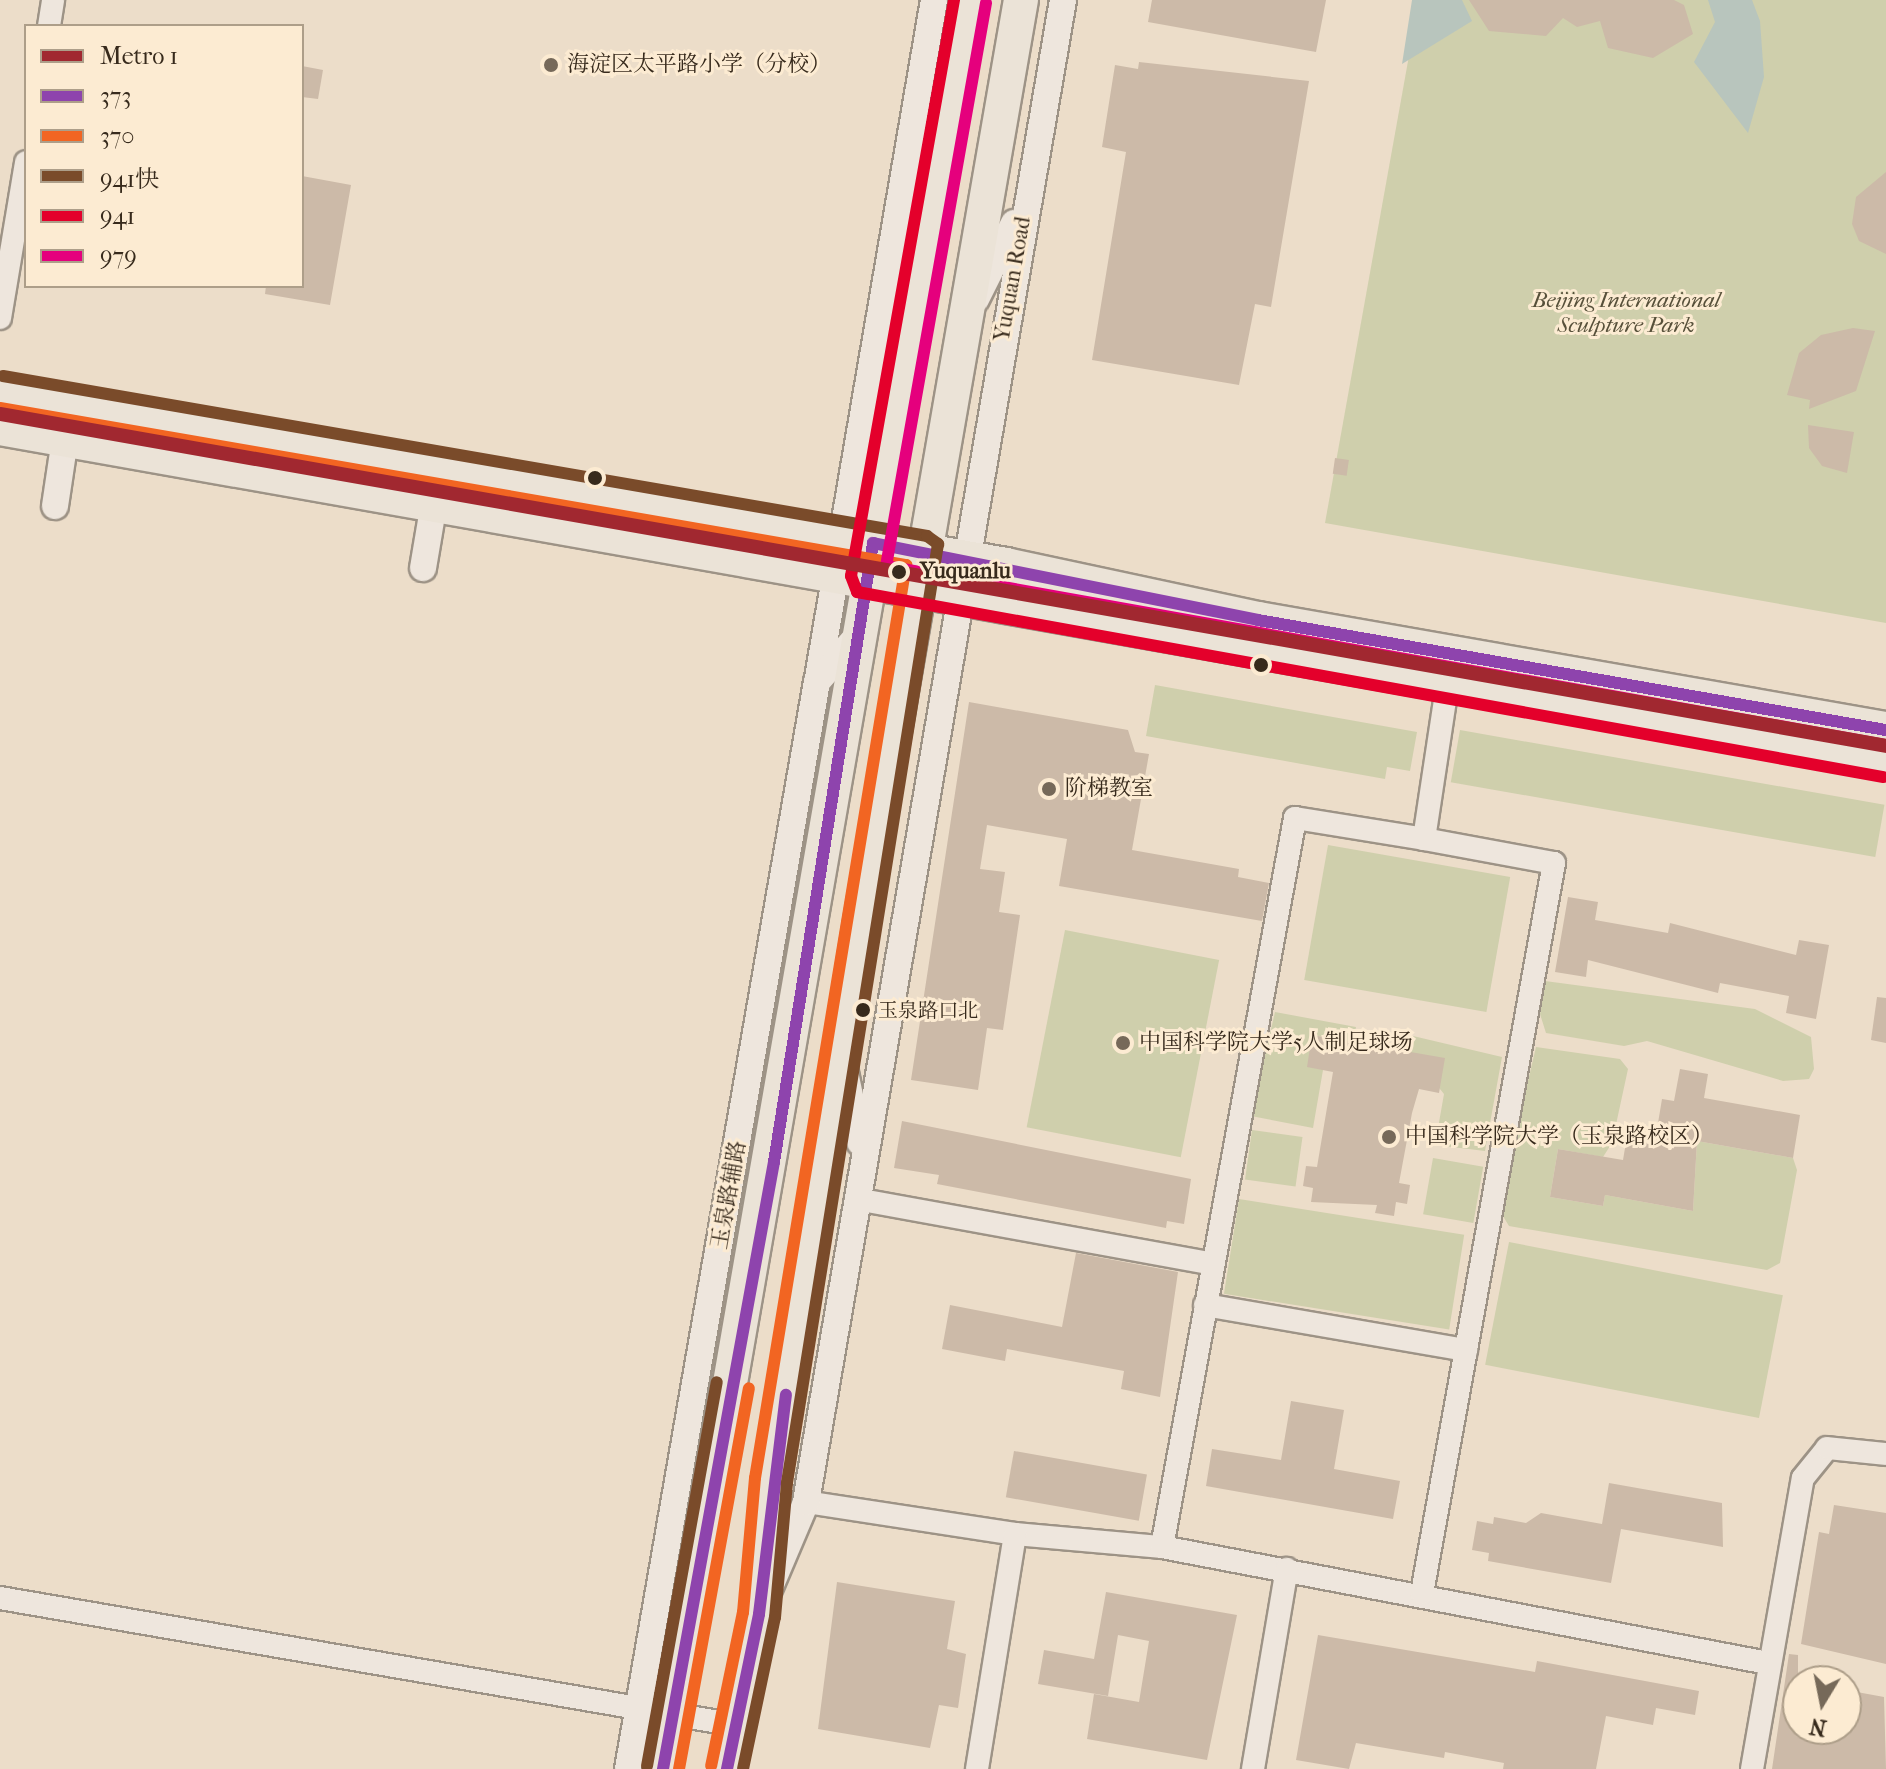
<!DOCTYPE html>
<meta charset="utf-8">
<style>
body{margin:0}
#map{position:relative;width:1886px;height:1769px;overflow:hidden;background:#ecddc9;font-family:"IM FELL French Canon","Noto Serif SC",serif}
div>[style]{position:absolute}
.green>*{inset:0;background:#cfcfac;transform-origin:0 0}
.water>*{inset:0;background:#b8c5bd}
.building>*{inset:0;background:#ccbaa8;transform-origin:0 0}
.roads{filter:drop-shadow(2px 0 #9d9386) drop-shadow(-2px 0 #9d9386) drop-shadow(0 2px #9d9386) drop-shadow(0 -2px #9d9386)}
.minor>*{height:22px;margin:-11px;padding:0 11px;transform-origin:11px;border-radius:11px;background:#eee6dd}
.tertiary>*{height:26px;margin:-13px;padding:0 13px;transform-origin:13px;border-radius:13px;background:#eee6dd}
.primary>*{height:34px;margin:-17px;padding:0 17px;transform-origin:17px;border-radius:17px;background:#ebe3d7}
.trunk>*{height:36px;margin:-18px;padding:0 18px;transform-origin:18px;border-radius:18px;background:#ebe3d7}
.bus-1>*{height:12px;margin:-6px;padding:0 6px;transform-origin:6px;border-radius:6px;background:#8e44ad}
.bus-2>*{height:12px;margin:-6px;padding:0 6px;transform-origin:6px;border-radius:6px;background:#f26522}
.bus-3>*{height:12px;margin:-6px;padding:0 6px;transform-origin:6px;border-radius:6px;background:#7a4b2a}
.bus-4>*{height:12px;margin:-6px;padding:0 6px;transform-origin:6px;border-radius:6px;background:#e4002b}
.bus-5>*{height:12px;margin:-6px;padding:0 6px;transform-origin:6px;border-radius:6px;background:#e5007d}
.metro-1>*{height:14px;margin:-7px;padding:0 7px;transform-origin:7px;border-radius:7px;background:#a12830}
.dots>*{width:22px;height:22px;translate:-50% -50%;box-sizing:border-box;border:4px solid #fcebd2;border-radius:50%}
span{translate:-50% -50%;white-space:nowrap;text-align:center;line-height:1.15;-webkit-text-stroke:6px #fcebd2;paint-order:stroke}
.bus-label{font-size:20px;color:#372a1c}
.left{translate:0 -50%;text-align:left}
.poi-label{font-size:22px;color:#372a1c}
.street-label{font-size:22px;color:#372a1c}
.park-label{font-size:22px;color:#57503a;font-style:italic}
.stop-label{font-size:22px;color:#372a1c;font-weight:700}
.legend{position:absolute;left:24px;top:24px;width:280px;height:264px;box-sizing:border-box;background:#fcebd2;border:2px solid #ad9e89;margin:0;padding:10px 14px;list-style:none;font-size:24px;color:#372a1c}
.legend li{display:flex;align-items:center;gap:16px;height:40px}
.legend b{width:40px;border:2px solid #ad9e89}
.north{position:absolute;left:1782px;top:1665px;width:80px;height:80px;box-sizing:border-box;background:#fcebd2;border:2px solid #ad9e89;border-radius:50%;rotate:190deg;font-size:22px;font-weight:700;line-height:32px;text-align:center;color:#372a1c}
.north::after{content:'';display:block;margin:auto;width:28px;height:36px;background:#766959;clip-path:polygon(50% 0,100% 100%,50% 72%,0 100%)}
</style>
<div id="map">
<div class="green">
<i style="clip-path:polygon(1419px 0,1886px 0,1886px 623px,1325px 523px)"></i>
<i style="clip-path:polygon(1155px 685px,1417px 732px,1410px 771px,1387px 767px,1385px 779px,1146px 736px)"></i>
<i style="left:1460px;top:730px;width:431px;height:53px;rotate:10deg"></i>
<i style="left:1328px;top:845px;width:185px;height:137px;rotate:10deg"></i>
<i style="left:1065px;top:930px;width:157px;height:201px;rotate:11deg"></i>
<i style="clip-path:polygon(1545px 981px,1755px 1009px,1811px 1037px,1814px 1069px,1809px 1079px,1783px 1081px,1647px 1041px,1624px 1046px,1546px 1033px,1540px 1014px)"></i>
<i style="clip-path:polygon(1275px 1012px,1356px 1027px,1353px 1042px,1312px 1035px,1323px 1070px,1313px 1128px,1251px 1116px)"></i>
<i style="clip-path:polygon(1413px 1036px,1502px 1057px,1485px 1151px,1435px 1145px,1444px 1094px,1410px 1052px)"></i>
<i style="clip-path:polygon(1536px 1047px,1620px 1059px,1628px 1069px,1612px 1143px,1603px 1157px,1558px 1149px,1550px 1197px,1603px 1206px,1605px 1195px,1693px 1211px,1697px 1141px,1793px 1158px,1797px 1170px,1780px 1263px,1767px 1270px,1509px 1226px,1498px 1208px)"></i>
<i style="left:1252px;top:1130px;width:51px;height:50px;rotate:8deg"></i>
<i style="left:1433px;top:1158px;width:51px;height:57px;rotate:10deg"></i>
<i style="left:1239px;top:1199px;width:228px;height:96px;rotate:9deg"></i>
<i style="left:1509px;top:1242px;width:279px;height:125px;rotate:11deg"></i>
</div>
<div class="water">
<i style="clip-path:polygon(1412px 0,1462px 0,1472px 21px,1402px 64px)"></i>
<i style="clip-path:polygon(1708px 0,1752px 0,1760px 21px,1764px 77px,1748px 133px,1694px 62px,1715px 22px)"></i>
</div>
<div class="building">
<i style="clip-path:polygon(1152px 0,1326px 0,1316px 52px,1148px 22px)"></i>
<i style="clip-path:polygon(1469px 0,1674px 0,1684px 5px,1693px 34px,1653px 58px,1608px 48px,1600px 21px,1577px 27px,1563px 18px,1546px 36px,1489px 31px)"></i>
<i style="clip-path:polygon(1139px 62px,1309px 81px,1271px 307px,1255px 304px,1239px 385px,1092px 360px,1126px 152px,1102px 147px,1115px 65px,1138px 69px)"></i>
<i style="clip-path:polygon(302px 66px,323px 70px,318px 99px,302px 97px)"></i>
<i style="clip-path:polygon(1886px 172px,1886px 254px,1859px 241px,1852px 224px,1856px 197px)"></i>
<i style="clip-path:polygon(302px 176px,351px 185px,330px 305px,265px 294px,266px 286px,302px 286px)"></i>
<i style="clip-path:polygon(1853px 328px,1875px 331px,1856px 391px,1809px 409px,1810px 400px,1787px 395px,1799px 353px,1821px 335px)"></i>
<i style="clip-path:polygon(1808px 425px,1854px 432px,1847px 473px,1822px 466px,1809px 448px)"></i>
<i style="left:1335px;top:458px;width:14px;height:16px;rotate:8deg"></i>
<i style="clip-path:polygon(969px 702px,1128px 730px,1135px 752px,1149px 754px,1132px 850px,1239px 869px,1238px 877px,1269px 883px,1262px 921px,1059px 886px,1067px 839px,987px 825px,980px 869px,1005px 872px,999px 912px,1020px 915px,1003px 1030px,987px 1028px,978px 1090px,911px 1080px)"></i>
<i style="clip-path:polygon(1568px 897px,1598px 902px,1595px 920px,1668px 933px,1670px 923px,1796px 955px,1799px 940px,1829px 945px,1816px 1019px,1786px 1013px,1789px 996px,1720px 983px,1718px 993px,1588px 960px,1586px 977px,1555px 972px)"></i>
<i style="clip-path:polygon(1877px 997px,1886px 998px,1886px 1043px,1871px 1040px)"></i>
<i style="clip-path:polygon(1312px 1035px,1445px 1058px,1439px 1093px,1419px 1089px,1412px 1113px,1399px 1183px,1410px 1185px,1407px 1204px,1396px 1202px,1394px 1216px,1375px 1213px,1377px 1205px,1311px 1202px,1313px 1188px,1303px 1186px,1306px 1166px,1317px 1167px,1333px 1072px,1307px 1067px)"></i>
<i style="clip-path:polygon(1680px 1069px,1708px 1074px,1704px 1098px,1800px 1115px,1793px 1158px,1697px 1141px,1693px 1211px,1605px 1195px,1603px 1206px,1550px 1197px,1558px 1149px,1623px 1160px,1628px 1130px,1656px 1135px,1662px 1099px,1674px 1101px)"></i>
<i style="clip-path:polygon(902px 1121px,1191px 1179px,1184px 1224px,1167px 1221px,1166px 1228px,937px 1184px,939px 1175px,894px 1168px)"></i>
<i style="clip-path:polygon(1076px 1253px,1178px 1272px,1160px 1397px,1121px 1389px,1124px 1371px,1007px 1349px,1005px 1361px,942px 1349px,950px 1305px,1062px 1327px)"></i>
<i style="clip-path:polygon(1291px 1401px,1344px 1410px,1334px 1469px,1400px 1481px,1393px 1519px,1206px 1486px,1212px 1449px,1281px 1460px)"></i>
<i style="left:1014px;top:1451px;width:135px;height:47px;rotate:10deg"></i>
<i style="clip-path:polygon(1609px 1483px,1722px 1503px,1723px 1547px,1621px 1529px,1611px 1583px,1488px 1561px,1489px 1553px,1472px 1550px,1477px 1521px,1493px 1524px,1494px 1517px,1526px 1523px,1541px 1513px,1602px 1524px)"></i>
<i style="clip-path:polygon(1834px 1505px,1886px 1513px,1886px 1664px,1801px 1644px,1819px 1532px,1829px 1534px)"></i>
<i style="clip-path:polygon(837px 1582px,955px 1601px,947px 1649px,966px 1654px,958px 1708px,939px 1705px,930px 1748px,818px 1729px)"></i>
<i style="clip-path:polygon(1106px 1592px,1237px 1615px,1207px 1760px,1087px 1739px,1094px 1694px,1139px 1702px,1149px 1641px,1118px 1635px,1108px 1696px,1038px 1684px,1044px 1650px,1094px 1659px)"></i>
<i style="clip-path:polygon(1318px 1635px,1535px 1672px,1537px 1661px,1699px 1691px,1695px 1715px,1656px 1708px,1653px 1725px,1606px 1716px,1596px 1769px,1503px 1769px,1504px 1763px,1445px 1752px,1444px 1758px,1356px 1743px,1349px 1769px,1296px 1760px)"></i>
<i style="clip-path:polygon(1789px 1654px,1798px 1655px,1798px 1729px,1846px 1729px,1846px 1690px,1884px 1697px,1886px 1769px,1772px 1769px)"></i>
</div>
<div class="roads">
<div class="minor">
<i style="left:49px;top:26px;width:26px;rotate:-81deg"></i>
<i style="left:0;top:318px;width:158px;rotate:-80.5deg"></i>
<i style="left:1424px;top:839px;width:160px;rotate:-81.4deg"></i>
<i style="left:856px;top:1199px;width:362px;rotate:10.3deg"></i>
<i style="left:1205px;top:1305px;width:265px;rotate:9.8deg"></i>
<i style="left:806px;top:1502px;width:211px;rotate:8.7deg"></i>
<i style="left:1015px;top:1534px;width:148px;rotate:5.1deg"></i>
<i style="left:1162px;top:1547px;width:617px;rotate:10.84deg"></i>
<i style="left:1162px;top:1547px;width:741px;rotate:-79.66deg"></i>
<i style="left:1295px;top:818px;width:131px;rotate:9.2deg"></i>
<i style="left:1424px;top:839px;width:132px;rotate:10.5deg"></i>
<i style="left:1554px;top:863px;width:742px;rotate:100.25deg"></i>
<i style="left:0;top:1598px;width:747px;rotate:9.79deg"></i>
<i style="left:977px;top:1769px;width:238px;rotate:-80.8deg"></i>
<i style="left:1253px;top:1769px;width:203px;rotate:-80.4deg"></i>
<i style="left:1752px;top:1769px;width:295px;rotate:-80.1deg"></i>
<i style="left:1803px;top:1478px;width:38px;rotate:-51deg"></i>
<i style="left:1827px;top:1448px;width:59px;rotate:5.8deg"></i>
</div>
<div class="tertiary">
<i style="left:976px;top:299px;width:85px;rotate:-63.4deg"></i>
<i style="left:55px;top:506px;width:68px;rotate:-81.5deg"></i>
<i style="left:423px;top:568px;width:66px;rotate:-80.4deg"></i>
<i style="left:818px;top:678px;width:688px;rotate:-80.29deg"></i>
<i style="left:843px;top:1063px;width:81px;rotate:77.9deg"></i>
<i style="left:767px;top:1594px;width:100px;rotate:-67deg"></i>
<i style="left:806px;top:1502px;width:1524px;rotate:-80.29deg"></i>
<i style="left:628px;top:1769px;width:1103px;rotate:-80.14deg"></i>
<i style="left:817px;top:682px;width:62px;rotate:-48.9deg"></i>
</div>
<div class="primary">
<i style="left:663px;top:1769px;width:1795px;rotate:-80.15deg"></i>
<i style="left:727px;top:1769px;width:158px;rotate:-78.3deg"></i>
<i style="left:759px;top:1614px;width:134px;rotate:-84.8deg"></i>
<i style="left:771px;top:1481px;width:561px;rotate:-80.87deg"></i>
<i style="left:860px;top:927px;width:941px;rotate:-80.15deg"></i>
</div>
<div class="trunk">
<i style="left:0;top:392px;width:1021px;rotate:9.81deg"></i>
<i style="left:1006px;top:566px;width:258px;rotate:12.1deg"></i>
<i style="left:1258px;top:620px;width:638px;rotate:9.94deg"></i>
<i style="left:0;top:427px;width:1915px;rotate:10.04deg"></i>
</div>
</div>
<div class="bus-1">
<i style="left:663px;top:1769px;width:617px;rotate:-79.64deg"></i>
<i style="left:774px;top:1162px;width:627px;rotate:-80.91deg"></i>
<i style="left:873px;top:543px;width:393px;rotate:11.3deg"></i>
<i style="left:1258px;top:620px;width:638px;rotate:9.94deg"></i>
<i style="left:727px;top:1769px;width:158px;rotate:-78.3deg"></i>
<i style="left:759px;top:1614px;width:221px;rotate:-83deg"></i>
</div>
<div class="bus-2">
<i style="left:0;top:408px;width:920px;rotate:9.83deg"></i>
<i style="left:906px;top:565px;width:925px;rotate:99.39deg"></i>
<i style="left:755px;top:1478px;width:135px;rotate:95.1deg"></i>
<i style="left:743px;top:1612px;width:157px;rotate:101.7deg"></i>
<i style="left:679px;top:1769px;width:387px;rotate:-79.6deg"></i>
</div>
<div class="bus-3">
<i style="left:3px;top:376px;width:938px;rotate:9.82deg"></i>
<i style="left:927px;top:536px;width:14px;rotate:36deg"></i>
<i style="left:938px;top:544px;width:951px;rotate:99.14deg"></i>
<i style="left:787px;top:1483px;width:135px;rotate:95.1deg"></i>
<i style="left:775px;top:1617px;width:155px;rotate:101.9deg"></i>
<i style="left:647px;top:1766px;width:390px;rotate:-79.7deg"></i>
</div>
<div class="bus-4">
<i style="left:954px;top:0;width:585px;rotate:100.14deg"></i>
<i style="left:851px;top:576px;width:17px;rotate:69deg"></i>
<i style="left:857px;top:592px;width:1043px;rotate:10.22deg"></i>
</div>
<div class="bus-5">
<i style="left:986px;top:3px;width:572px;rotate:100.07deg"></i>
<i style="left:886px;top:566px;width:1016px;rotate:10.15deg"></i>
</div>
<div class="metro-1">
<i style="left:0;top:414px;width:1915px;rotate:9.98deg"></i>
</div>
<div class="dots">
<i style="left:551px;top:65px;background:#766959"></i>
<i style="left:595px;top:478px;background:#372a1c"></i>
<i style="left:899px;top:572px;background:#372a1c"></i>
<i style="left:1261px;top:665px;background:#372a1c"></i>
<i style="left:1049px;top:789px;background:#766959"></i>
<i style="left:863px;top:1010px;background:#372a1c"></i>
<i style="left:1123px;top:1043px;background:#766959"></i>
<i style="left:1389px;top:1137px;background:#766959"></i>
</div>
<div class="bus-label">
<span class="left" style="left:878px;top:1010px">玉泉路口北</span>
</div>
<div class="poi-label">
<span class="left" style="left:567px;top:65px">海淀区太平路小学（分校）</span>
<span class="left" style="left:1065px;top:789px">阶梯教室</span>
<span class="left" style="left:1139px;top:1043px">中国科学院大学5人制足球场</span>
<span class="left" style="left:1405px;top:1137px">中国科学院大学（玉泉路校区）</span>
</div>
<div class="street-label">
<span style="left:1013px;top:279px;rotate:-80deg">Yuquan Road</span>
<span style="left:729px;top:1195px;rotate:-80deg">玉泉路辅路</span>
</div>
<div class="park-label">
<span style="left:1626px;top:313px">Beijing International<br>Sculpture Park</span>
</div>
<div class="stop-label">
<span class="left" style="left:920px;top:572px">Yuquanlu</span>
</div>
<ul class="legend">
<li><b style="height:10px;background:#a12830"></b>Metro 1</li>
<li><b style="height:10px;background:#8e44ad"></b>373</li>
<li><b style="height:10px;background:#f26522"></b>370</li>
<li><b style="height:10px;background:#7a4b2a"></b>941快</li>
<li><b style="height:10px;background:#e4002b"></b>941</li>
<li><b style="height:10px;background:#e5007d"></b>979</li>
</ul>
<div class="north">N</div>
</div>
